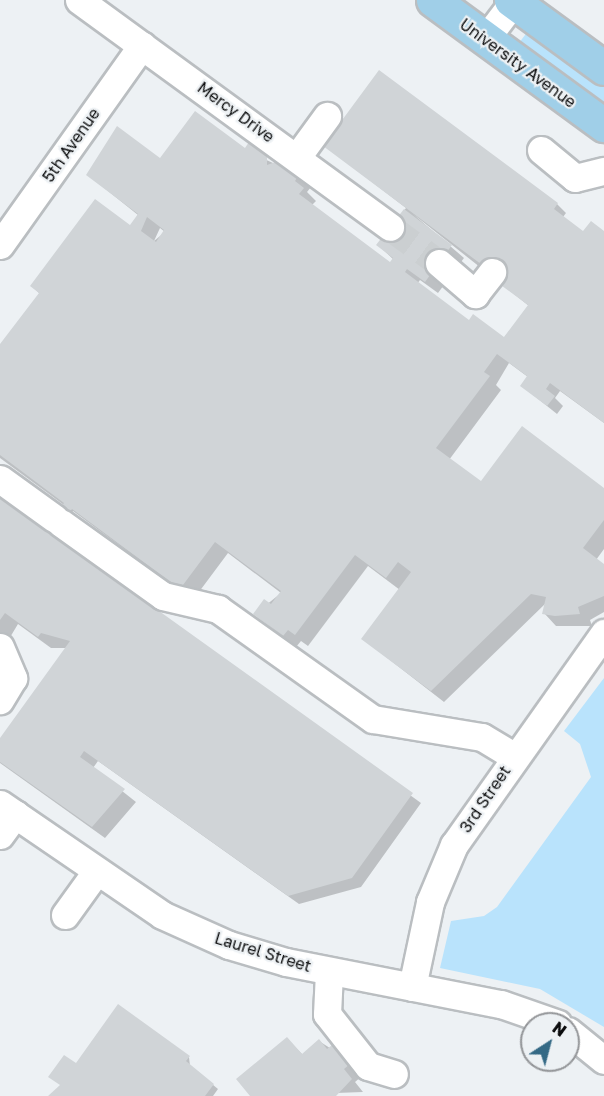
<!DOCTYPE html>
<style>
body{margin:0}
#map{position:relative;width:604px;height:1096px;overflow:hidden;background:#edf1f4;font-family:"Golos Text",sans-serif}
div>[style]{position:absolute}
.green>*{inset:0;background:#b9e3fc}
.shadow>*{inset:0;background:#0003}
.building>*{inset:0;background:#d0d4d7}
.minor-tunnel>*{height:27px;margin-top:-13.5px;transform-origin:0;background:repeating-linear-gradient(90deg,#cbcfd1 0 27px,transparent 0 41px)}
.roads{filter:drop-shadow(2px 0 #babec1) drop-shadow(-2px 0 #babec1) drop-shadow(0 2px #babec1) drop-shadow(0 -2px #babec1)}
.minor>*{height:27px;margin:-13.5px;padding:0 13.5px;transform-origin:13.5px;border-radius:13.5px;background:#fff}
.major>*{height:33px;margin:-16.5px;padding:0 16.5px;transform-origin:16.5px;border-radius:16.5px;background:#a0cfe8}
span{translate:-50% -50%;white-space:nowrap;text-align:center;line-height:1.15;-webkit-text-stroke:4.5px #edf1f4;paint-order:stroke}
.street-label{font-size:16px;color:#0b0c0d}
.north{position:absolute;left:520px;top:1012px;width:60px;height:60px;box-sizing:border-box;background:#edf1f4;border:2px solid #939598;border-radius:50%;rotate:36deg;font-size:16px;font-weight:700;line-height:24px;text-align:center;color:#0b0c0d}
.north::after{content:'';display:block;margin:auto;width:21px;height:27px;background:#346985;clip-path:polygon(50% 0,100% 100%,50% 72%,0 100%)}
</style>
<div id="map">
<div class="green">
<i style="clip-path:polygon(528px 31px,604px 80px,604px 110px,519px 43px)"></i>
<i style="clip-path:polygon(604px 678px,604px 1027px,540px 989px,440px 968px,451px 921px,484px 916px,497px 907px,591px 777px,580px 744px,564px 731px)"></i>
</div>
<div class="shadow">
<i style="clip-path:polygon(evenodd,325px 146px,557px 204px,566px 213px,563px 217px,584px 233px,604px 233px,604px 423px,560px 391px,555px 398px,563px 406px,557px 414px,522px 386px,528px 377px,509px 363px,496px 385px,501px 390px,449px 460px,481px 483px,604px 490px,604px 549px,596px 560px,604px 566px,604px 612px,590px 620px,592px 626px,556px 626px,544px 613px,546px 603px,444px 702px,363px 639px,400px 590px,368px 566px,308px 646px,301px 641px,296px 647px,255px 614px,281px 593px,228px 553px,193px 600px,73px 511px,54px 538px,421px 803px,361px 887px,299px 904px,98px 761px,93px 768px,136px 802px,105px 838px,0 763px,0 740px,67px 648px,51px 648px,18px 624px,0 654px,0 499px,50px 535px,64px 505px,0 458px,0 347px,40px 294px,32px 286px,130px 227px,138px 215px,88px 175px,245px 150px,299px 175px,311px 187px,307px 192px,316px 201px,312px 205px,391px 264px,394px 260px,378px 245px,406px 208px,325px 146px,413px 214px,529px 306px,503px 339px,469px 322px,417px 284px,420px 280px,438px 293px,464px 258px,413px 214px,325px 146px,160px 228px,165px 232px,154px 241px,160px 228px)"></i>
<i style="clip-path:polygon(287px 1039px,303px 1055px,319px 1041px,367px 1072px,355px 1082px,363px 1092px,251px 1096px)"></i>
<i style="clip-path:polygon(189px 1057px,190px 1066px,218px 1089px,213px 1096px,54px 1096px,76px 1065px)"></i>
</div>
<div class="building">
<i style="clip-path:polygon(evenodd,379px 70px,558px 203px,554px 209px,583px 231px,591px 221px,604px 231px,604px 423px,550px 383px,546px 389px,555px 396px,547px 406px,520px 386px,527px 376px,497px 354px,484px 372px,490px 376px,436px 448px,481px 481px,522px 426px,604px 488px,604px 520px,583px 548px,604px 564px,604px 596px,578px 607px,580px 614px,555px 616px,542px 614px,546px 597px,531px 594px,431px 691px,361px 639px,411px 572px,398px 562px,386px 578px,355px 555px,295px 635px,288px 630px,283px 636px,253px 614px,264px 599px,271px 604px,281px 591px,215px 542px,180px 589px,72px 509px,53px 535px,413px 793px,352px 878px,288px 896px,84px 751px,80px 757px,125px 789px,92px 827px,0 762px,0 738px,70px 641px,41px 633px,38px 637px,5px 613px,0 620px,0 498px,45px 530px,64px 503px,0 455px,0 344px,39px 293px,30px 286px,95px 199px,130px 225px,138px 214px,86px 175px,117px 126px,160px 158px,195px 111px,245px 148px,249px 142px,267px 156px,267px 165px,281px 160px,300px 173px,295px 181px,304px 188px,299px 194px,390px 262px,393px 258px,376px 245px,404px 209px,452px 245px,425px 282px,407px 269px,405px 272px,469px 320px,473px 314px,504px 337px,528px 305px,498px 283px,501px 279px,323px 146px,379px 70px,147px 217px,164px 230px,156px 242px,141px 231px,147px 217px)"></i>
<i style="clip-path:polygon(118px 1004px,190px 1056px,186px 1061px,214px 1084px,205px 1096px,48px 1096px,60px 1085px,48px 1077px,64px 1055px,76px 1063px)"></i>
<i style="clip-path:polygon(287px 1037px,302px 1054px,319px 1039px,327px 1049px,340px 1039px,356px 1059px,344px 1069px,352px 1079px,336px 1096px,250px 1096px,236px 1079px)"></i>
</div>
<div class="minor-tunnel">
<i style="left:390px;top:227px;width:61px;rotate:36.3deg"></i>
</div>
<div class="roads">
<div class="minor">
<i style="left:79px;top:0;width:385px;rotate:36.1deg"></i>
<i style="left:486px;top:38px;width:48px;rotate:-52.7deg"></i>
<i style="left:541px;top:150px;width:44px;rotate:39.5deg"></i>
<i style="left:575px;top:178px;width:30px;rotate:-14deg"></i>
<i style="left:297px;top:157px;width:51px;rotate:-53.8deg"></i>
<i style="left:0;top:245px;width:245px;rotate:-54.6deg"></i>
<i style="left:439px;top:263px;width:48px;rotate:40.7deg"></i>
<i style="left:475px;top:294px;width:28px;rotate:-52deg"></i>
<i style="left:0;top:479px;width:67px;rotate:35.8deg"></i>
<i style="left:61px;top:523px;width:125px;rotate:35.6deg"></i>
<i style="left:163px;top:596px;width:57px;rotate:13.3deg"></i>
<i style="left:218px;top:609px;width:190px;rotate:35.4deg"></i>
<i style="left:373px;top:719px;width:110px;rotate:9.4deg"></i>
<i style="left:482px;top:737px;width:37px;rotate:31deg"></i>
<i style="left:0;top:647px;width:34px;rotate:67deg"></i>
<i style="left:13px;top:678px;width:26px;rotate:121deg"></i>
<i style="left:0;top:804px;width:196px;rotate:34.4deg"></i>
<i style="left:162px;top:915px;width:73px;rotate:24.1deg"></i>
<i style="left:229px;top:945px;width:59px;rotate:16.6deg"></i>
<i style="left:286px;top:962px;width:219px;rotate:11.1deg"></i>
<i style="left:501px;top:1004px;width:60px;rotate:19.3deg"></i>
<i style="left:0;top:835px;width:26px;rotate:-54deg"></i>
<i style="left:65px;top:915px;width:53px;rotate:-54.2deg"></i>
<i style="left:329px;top:972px;width:42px;rotate:92.7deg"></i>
<i style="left:327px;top:1014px;width:66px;rotate:51.7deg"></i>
<i style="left:368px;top:1066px;width:27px;rotate:17deg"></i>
<i style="left:412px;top:987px;width:87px;rotate:-78deg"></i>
<i style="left:430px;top:902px;width:62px;rotate:-67.2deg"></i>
<i style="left:454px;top:845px;width:260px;rotate:-54.7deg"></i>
<i style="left:568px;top:1031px;width:46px;rotate:38.9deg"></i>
</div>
<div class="major">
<i style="left:433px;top:0;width:212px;rotate:36.2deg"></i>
<i style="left:511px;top:0;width:115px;rotate:36.2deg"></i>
</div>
</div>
<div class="street-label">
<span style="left:518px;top:63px;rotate:36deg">University Avenue</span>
<span style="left:236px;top:112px;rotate:36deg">Mercy Drive</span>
<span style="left:71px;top:145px;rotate:-55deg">5th Avenue</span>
<span style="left:485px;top:799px;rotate:-56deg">3rd Street</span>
<span style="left:263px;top:952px;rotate:17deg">Laurel Street</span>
</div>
<div class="north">N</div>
</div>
